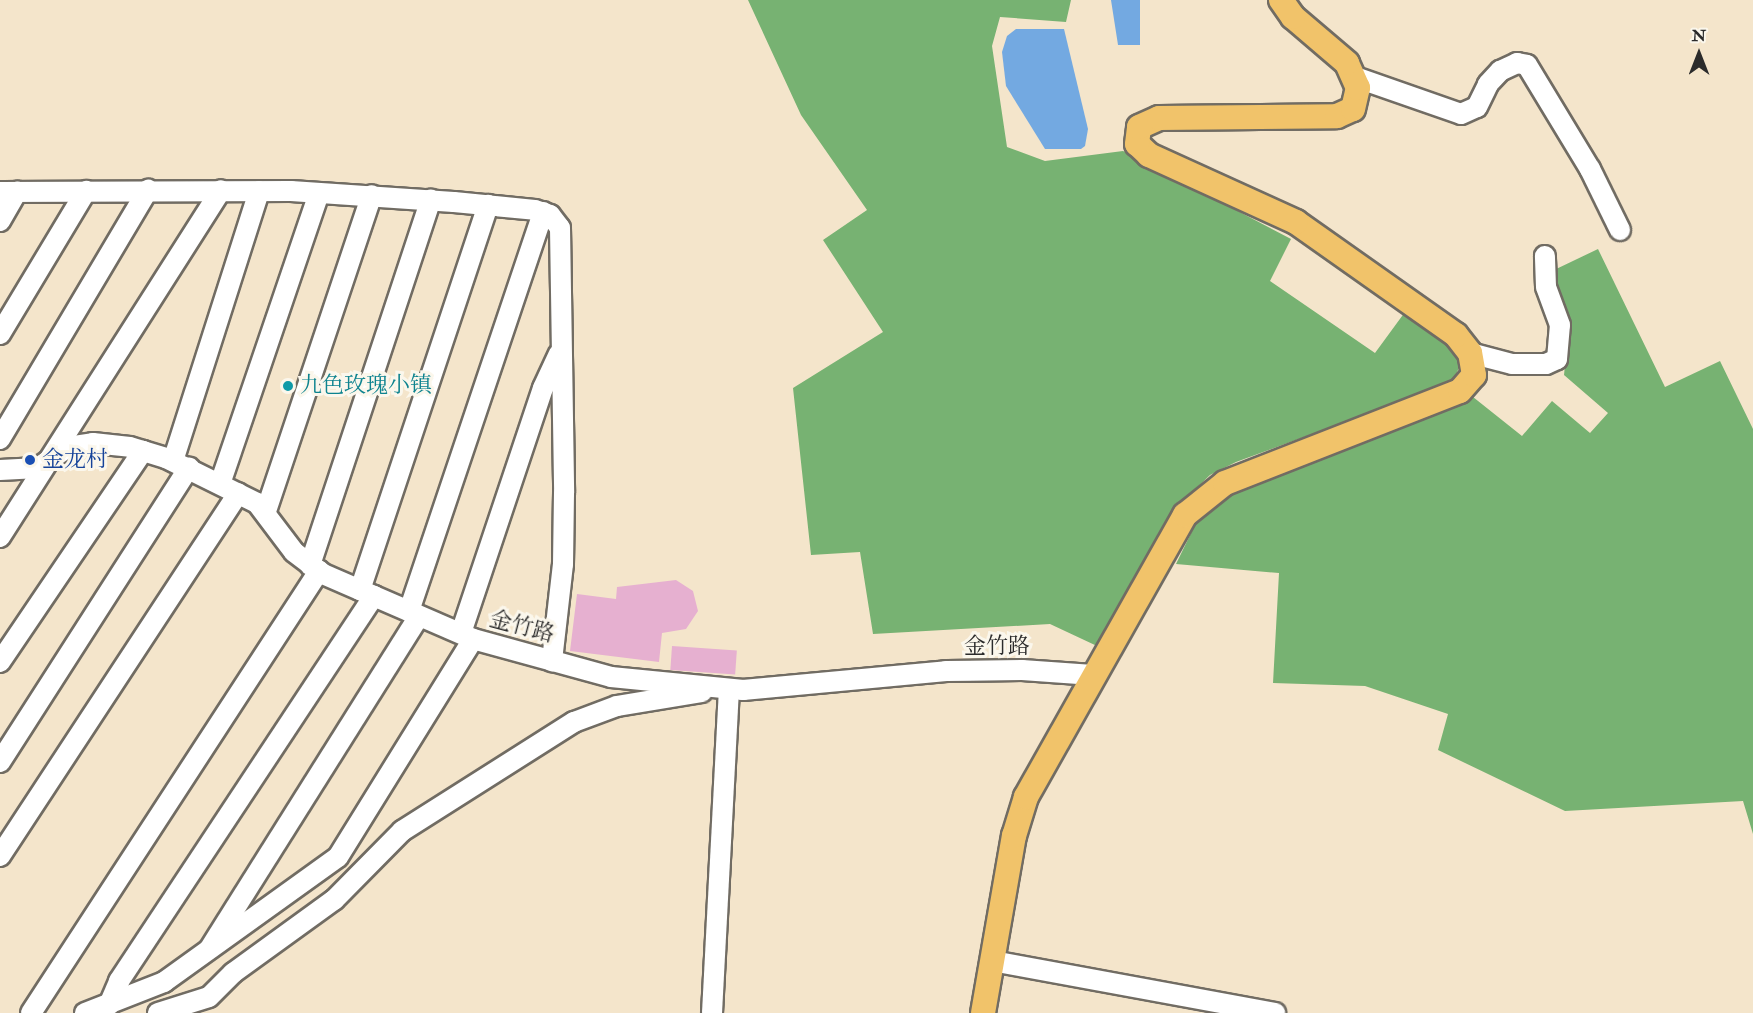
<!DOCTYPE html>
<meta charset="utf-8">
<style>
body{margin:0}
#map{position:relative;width:1753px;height:1013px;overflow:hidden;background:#f4e5cb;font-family:"IM FELL Double Pica","Noto Serif SC",serif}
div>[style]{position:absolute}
.forest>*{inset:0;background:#77b272}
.water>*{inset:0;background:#73a9e1}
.building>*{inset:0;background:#e6b0d0;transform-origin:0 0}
.roads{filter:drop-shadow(2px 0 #716c63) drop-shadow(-2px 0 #716c63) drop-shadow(0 2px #716c63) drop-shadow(0 -2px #716c63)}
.minor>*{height:20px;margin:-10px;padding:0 10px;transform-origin:10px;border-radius:10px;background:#fff}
.major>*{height:24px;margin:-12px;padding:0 12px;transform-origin:12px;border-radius:12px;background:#f1c36a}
.dots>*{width:16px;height:16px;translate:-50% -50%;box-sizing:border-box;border:3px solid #fbf7ec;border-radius:50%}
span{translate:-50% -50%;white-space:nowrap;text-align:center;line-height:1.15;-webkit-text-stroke:6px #fbf7ec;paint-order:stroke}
.culture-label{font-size:22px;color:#0d838f}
.left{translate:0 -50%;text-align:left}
.transit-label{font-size:22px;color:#164399}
.street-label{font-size:22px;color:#2b2b2b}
.north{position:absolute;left:1669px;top:24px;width:60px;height:60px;-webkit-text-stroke:4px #fbf7ec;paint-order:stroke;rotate:0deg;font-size:16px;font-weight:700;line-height:24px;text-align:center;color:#2b2b2b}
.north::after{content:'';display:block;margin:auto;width:21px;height:27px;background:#2b2b2b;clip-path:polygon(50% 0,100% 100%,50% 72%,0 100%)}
</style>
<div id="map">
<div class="forest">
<i style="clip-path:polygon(748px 0,1071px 0,1066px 22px,1000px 17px,992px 46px,1007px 147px,1045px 161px,1123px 151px,1291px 239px,1270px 281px,1375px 353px,1405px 312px,1463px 358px,1453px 382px,1236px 462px,1210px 475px,1182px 502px,1097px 646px,1050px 624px,873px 634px,860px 552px,811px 555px,793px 388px,883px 332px,823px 240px,867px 210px,801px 115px)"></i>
<i style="clip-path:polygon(1598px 249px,1665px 387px,1720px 361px,1753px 429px,1753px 834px,1743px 801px,1565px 811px,1438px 750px,1448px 714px,1365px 686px,1273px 683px,1279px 573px,1176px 564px,1196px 523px,1211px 505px,1267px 474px,1468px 393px,1522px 436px,1552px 401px,1590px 433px,1608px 413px,1564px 375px,1568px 335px,1552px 271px)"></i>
</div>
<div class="water">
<i style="clip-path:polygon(1111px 0,1140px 0,1140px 45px,1118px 45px)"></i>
<i style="clip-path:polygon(1016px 29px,1064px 29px,1088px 129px,1085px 146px,1081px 149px,1045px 149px,1006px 86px,1002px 52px,1007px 36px)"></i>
</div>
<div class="building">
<i style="clip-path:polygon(676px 580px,693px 591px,698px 611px,686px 629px,662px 633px,659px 662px,570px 651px,577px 594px,616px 599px,617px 587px)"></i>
<i style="left:672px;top:646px;width:65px;height:24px;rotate:4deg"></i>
</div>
<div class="roads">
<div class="minor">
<i style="left:1355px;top:77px;width:112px;rotate:19.2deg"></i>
<i style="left:1461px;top:114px;width:17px;rotate:-24deg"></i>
<i style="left:1477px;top:107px;width:25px;rotate:-64deg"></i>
<i style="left:1488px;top:84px;width:18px;rotate:-47deg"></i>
<i style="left:1500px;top:71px;width:19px;rotate:-25deg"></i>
<i style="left:1517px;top:63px;width:10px;rotate:11deg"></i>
<i style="left:1527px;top:65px;width:122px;rotate:58.8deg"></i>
<i style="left:1590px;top:169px;width:68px;rotate:63.8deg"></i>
<i style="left:0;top:192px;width:291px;rotate:-0.2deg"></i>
<i style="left:291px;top:191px;width:163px;rotate:3.9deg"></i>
<i style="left:454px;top:202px;width:81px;rotate:5.6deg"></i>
<i style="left:535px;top:210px;width:16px;rotate:18deg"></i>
<i style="left:550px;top:215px;width:16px;rotate:52deg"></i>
<i style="left:560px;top:228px;width:265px;rotate:89.1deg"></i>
<i style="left:564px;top:493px;width:71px;rotate:90.8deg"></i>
<i style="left:563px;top:564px;width:98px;rotate:96.5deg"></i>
<i style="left:0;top:221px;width:34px;rotate:-60deg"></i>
<i style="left:0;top:334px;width:167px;rotate:-59deg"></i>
<i style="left:1470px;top:353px;width:43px;rotate:14.7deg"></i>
<i style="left:1512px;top:364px;width:34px"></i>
<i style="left:1546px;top:364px;width:12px;rotate:-24deg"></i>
<i style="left:1557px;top:359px;width:34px;rotate:-85deg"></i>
<i style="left:1560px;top:325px;width:40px;rotate:-110.2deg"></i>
<i style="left:1546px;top:287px;width:31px;rotate:-92deg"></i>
<i style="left:0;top:439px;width:290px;rotate:-59.3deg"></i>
<i style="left:173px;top:461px;width:283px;rotate:-72.3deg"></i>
<i style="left:0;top:470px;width:38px;rotate:-3deg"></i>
<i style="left:38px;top:468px;width:37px;rotate:-35deg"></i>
<i style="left:68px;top:447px;width:25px;rotate:-9deg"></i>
<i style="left:93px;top:443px;width:37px;rotate:6deg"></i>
<i style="left:130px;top:447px;width:38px;rotate:17deg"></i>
<i style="left:166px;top:458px;width:102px;rotate:26.3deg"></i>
<i style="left:257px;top:503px;width:61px;rotate:52.9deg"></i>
<i style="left:294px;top:552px;width:36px;rotate:37deg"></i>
<i style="left:323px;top:574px;width:163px;rotate:23.4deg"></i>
<i style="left:473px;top:639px;width:143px;rotate:15.4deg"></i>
<i style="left:611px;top:677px;width:133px;rotate:5.6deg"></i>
<i style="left:743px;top:690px;width:204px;rotate:-5.3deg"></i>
<i style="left:946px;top:671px;width:76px;rotate:-0.8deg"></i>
<i style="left:1022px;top:670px;width:71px;rotate:4deg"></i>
<i style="left:220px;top:484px;width:307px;rotate:-71.2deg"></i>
<i style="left:266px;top:511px;width:333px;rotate:-71.5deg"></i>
<i style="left:0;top:537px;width:411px;rotate:-57.5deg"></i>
<i style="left:310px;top:565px;width:385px;rotate:-71.7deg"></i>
<i style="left:360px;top:590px;width:406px;rotate:-71.6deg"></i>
<i style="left:409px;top:611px;width:421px;rotate:-71.4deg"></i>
<i style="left:461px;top:633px;width:258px;rotate:-71.5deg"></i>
<i style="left:543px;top:388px;width:38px;rotate:-65deg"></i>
<i style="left:0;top:662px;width:255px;rotate:-55.9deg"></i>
<i style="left:0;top:762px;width:350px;rotate:-57.3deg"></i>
<i style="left:0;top:856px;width:434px;rotate:-56.7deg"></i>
<i style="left:210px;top:948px;width:392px;rotate:-57.8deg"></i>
<i style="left:992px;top:961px;width:288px;rotate:10.4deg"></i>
<i style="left:109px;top:1005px;width:26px;rotate:-67deg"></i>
<i style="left:119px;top:981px;width:462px;rotate:-56.5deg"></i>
<i style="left:31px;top:1013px;width:528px;rotate:-56.91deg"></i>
<i style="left:85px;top:1013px;width:85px;rotate:-21.4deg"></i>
<i style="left:164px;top:982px;width:214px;rotate:-35.7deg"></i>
<i style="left:338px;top:857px;width:256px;rotate:-58.2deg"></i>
<i style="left:158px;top:1013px;width:53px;rotate:-17.4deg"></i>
<i style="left:209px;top:997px;width:34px;rotate:-45deg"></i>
<i style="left:233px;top:973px;width:125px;rotate:-35.9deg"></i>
<i style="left:334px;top:900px;width:97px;rotate:-45.4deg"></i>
<i style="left:402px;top:831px;width:204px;rotate:-32.4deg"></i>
<i style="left:574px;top:722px;width:46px;rotate:-20.4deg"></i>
<i style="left:617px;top:706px;width:86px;rotate:-9.4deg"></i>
<i style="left:712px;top:1013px;width:324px;rotate:-87deg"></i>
</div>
<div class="major">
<i style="left:983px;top:1013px;width:180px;rotate:-80.1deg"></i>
<i style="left:1014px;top:836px;width:41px;rotate:-72.9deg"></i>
<i style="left:1026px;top:797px;width:324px;rotate:-60.6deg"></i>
<i style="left:1185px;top:515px;width:51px;rotate:-38.7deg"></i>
<i style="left:1225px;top:483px;width:252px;rotate:-21.4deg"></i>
<i style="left:1460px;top:391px;width:21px;rotate:-49deg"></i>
<i style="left:1474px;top:375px;width:22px;rotate:-100deg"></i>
<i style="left:1470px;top:353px;width:23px;rotate:-128deg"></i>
<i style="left:1456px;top:335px;width:196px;rotate:-144.8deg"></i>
<i style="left:1296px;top:222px;width:162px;rotate:-155.5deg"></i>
<i style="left:1149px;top:155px;width:16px;rotate:-137deg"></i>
<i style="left:1137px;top:144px;width:17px;rotate:-83deg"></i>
<i style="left:1139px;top:127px;width:22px;rotate:-24deg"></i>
<i style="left:1159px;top:118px;width:178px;rotate:-0.6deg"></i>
<i style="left:1337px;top:116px;width:17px;rotate:-24deg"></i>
<i style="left:1353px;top:109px;width:22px;rotate:-77deg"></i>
<i style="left:1358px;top:88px;width:27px;rotate:-114deg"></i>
<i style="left:1347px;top:63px;width:71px;rotate:-139.6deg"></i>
<i style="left:1293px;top:17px;width:21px;rotate:-125deg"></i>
</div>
</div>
<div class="dots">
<i style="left:288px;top:386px;background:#0f9aa8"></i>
<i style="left:30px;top:460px;background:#1a4fb4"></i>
</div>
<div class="culture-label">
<span class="left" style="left:300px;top:386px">九色玫瑰小镇</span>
</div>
<div class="transit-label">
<span class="left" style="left:42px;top:460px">金龙村</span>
</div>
<div class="street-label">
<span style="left:522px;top:627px;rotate:15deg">金竹路</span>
<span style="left:997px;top:647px">金竹路</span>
</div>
<div class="north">N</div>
</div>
